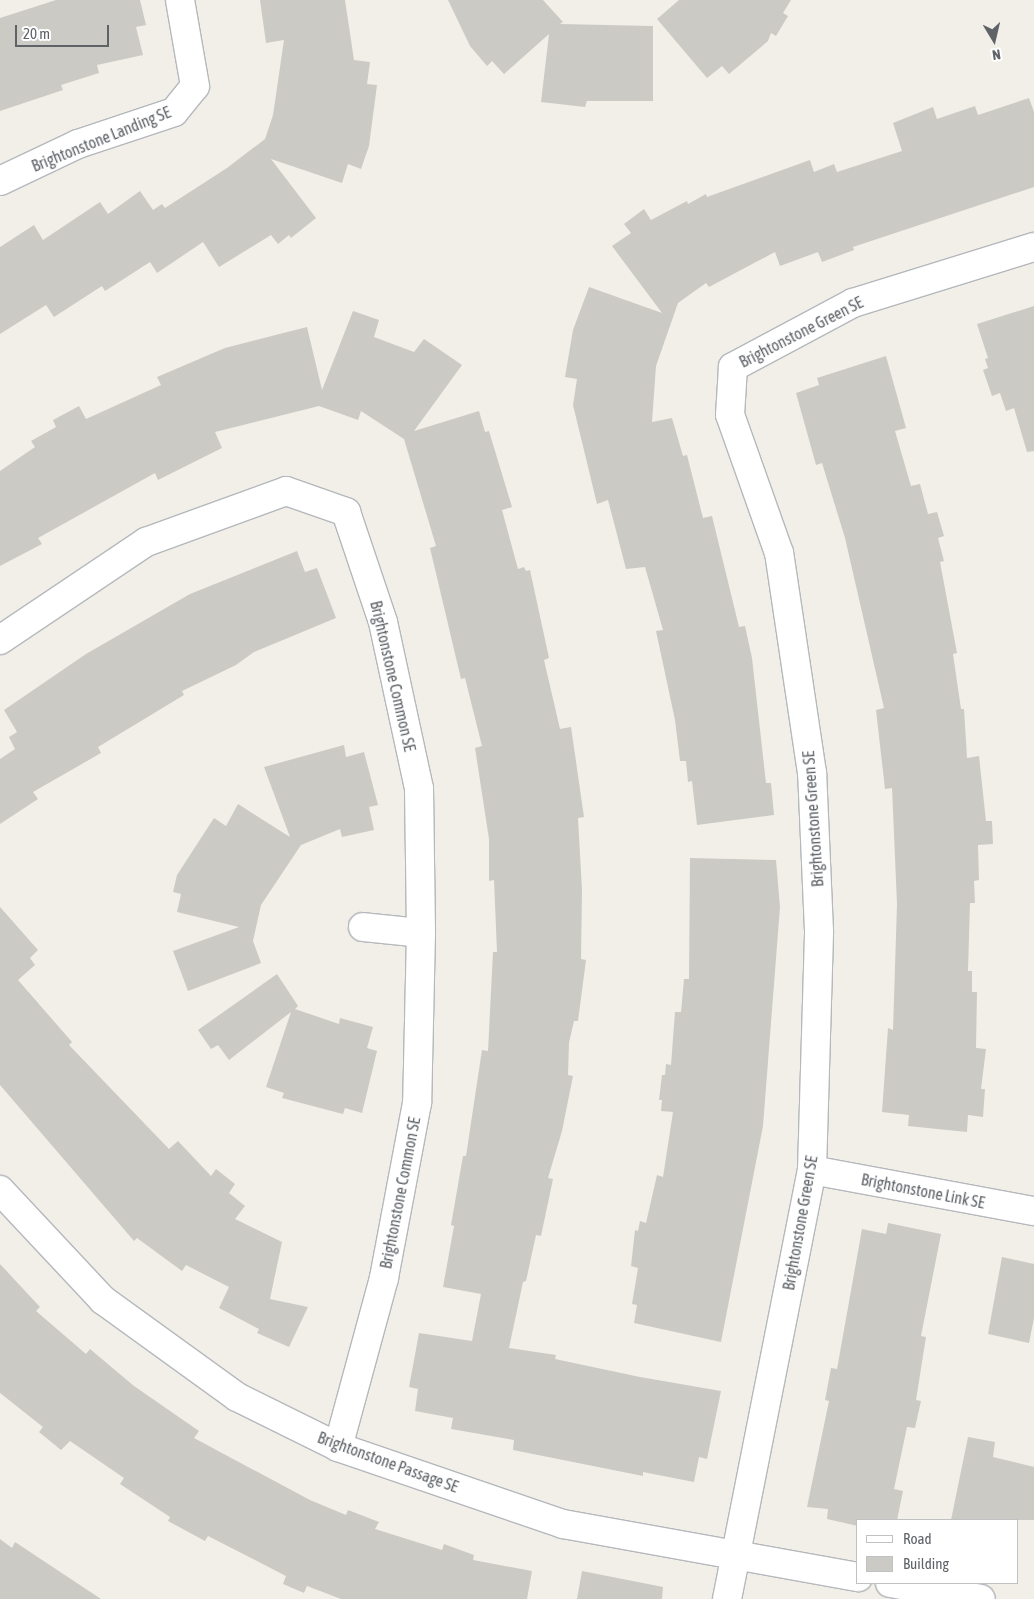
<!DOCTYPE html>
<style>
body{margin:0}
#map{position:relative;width:1034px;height:1599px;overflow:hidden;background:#f1efe8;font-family:"Asap Condensed",sans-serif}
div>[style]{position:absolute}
.building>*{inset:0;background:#cccac5}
.roads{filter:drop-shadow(1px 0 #b5b8bc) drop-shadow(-1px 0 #b5b8bc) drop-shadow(0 1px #b5b8bc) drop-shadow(0 -1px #b5b8bc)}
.street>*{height:28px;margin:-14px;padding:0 14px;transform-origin:14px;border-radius:14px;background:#fff}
span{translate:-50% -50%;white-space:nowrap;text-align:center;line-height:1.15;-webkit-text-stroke:4px #fff;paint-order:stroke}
.street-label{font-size:16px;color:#5f6368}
.legend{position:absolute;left:856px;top:1519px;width:162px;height:65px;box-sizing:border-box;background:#fff;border:1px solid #bfc1c3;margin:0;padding:6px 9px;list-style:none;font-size:15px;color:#5f6368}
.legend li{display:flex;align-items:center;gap:10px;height:25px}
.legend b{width:25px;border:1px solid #bfc1c3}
.north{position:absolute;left:969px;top:15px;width:50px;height:50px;-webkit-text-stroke:4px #fff;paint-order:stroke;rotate:171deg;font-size:14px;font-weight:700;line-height:20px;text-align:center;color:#5f6368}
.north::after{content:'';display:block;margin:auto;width:18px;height:22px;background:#5f6368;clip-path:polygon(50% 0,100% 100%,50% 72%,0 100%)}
.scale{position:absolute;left:15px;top:25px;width:94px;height:22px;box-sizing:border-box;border:2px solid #5f6368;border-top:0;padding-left:6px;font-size:15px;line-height:18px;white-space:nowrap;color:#5f6368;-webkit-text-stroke:4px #fff;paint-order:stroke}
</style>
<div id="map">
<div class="building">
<i style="clip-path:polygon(56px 0,140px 0,146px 25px,136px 27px,143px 55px,97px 65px,99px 73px,61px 85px,63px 90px,0 111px,0 18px)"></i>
<i style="clip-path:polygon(260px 0,345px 0,354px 60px,370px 62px,367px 84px,377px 85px,369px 146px,361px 169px,348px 164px,342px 183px,271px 159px,316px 218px,291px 238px,289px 235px,278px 244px,271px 235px,219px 267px,203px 242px,157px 273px,150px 262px,105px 291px,102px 286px,54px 317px,46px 305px,0 334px,0 247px,34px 225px,43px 240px,100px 202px,108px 214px,140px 191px,153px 210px,162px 204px,165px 208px,227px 168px,265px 139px,273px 115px,284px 40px,266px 43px)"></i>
<i style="clip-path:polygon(448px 0,543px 0,563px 22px,560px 24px,653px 26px,653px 101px,587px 101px,585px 107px,541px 102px,549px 34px,504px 74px,492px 61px,487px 66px,470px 46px)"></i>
<i style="clip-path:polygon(679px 0,791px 0,783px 13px,788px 16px,776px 36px,771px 33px,768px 41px,729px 74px,722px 66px,707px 78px,657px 19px)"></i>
<i style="clip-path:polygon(1029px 98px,1034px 112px,1034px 187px,853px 247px,854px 250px,822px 262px,818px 252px,780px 266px,775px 252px,709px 287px,706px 283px,678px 303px,656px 366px,652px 422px,672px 418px,683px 456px,687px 455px,703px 518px,712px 516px,739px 627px,745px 626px,752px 658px,766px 783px,771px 783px,774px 815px,697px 825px,692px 781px,688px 782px,686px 761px,680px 761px,675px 720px,656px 631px,663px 630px,645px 567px,626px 569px,608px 500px,597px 504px,573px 405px,577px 379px,565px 377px,573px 330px,589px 287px,662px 313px,612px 246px,631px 233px,624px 224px,644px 209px,651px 220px,687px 201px,688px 204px,706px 194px,707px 197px,810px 160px,814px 172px,834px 164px,837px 172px,902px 151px,893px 123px,933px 107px,937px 119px,975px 106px,978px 115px)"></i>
<i style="clip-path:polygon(1034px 306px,1034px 451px,1027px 452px,1014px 408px,1006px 411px,1000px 393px,992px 396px,983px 370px,988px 368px,985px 359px,988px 358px,977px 324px)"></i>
<i style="clip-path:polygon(353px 311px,379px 320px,374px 337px,414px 352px,424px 339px,462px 365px,414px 431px,479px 411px,485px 432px,489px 431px,512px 507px,502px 510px,518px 569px,524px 567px,526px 571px,530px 570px,549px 658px,544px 660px,560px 729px,571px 727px,584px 817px,578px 818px,582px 890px,581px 959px,586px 960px,578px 1021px,574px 1021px,569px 1043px,568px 1075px,573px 1076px,562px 1131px,548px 1178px,553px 1179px,541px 1236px,536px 1235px,526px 1281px,523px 1282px,509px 1348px,556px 1355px,555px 1359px,640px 1377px,721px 1391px,707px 1459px,699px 1457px,694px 1482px,643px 1472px,643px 1476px,513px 1450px,514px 1440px,451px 1429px,453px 1418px,415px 1411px,418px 1389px,409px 1387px,419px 1333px,472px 1341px,481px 1294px,443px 1287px,454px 1226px,451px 1225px,463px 1156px,466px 1156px,482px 1050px,488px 1051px,493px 952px,497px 952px,494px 880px,489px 881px,489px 839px,475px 748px,482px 746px,465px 678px,461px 679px,430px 548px,436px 546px,404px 439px,361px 411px,358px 420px,319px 406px,215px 432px,222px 448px,158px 480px,155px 473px,38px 538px,42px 544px,0 566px,0 471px,35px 447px,31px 441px,56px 427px,53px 420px,79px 406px,86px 419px,161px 385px,157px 377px,225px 348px,307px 327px,322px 390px)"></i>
<i style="clip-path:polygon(886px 356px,906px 428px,895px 431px,911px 486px,920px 484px,928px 514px,937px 512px,944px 536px,938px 538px,944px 561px,940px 562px,957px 653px,953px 654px,961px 709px,964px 709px,967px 758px,979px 756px,986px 821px,992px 821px,993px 844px,978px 845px,979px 880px,974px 881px,975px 903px,970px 903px,968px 971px,972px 971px,972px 992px,977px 992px,976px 1048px,986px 1049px,981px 1089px,985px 1089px,983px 1117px,968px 1115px,967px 1132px,908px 1126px,909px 1115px,882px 1112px,888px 1028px,893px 1030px,897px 904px,892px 788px,885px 789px,876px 710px,884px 708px,845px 538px,822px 463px,816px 465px,796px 393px,819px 385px,817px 378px)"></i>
<i style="clip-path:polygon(297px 551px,305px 572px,317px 568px,336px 618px,254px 652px,236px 665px,182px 691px,184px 695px,98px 747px,101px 753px,33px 792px,38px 799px,0 824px,0 759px,15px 749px,9px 737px,17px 732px,4px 710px,86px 654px,190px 594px)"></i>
<i style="clip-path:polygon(344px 745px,346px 757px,364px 752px,378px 805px,369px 807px,374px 830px,342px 837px,340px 829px,301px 845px,261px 905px,253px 941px,261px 963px,188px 991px,173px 951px,239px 927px,177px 912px,181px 894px,173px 892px,177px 875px,214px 818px,226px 826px,238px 804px,290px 837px,264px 767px)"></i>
<i style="clip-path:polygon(690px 858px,776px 860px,780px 907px,763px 1126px,721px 1342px,634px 1323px,637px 1305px,632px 1304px,638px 1268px,631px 1266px,635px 1230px,638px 1231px,640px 1221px,646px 1223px,657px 1175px,663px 1177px,673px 1112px,661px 1111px,662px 1100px,659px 1100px,662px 1075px,665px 1075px,666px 1064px,671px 1065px,675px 1012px,681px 1012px,684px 979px,689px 979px)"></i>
<i style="clip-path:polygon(0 907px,38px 950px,30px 958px,35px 965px,18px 980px,72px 1042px,69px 1045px,169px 1149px,178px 1141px,211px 1176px,216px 1169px,235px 1184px,229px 1193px,245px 1206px,235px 1219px,282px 1242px,270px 1299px,308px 1307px,289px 1347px,257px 1333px,259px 1329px,219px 1308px,229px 1287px,186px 1265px,182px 1271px,137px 1238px,134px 1241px,0 1085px)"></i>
<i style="clip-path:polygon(277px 974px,298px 1006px,295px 1009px,339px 1024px,340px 1018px,373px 1027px,367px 1048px,377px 1051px,362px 1113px,345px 1108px,343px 1114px,282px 1098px,284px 1093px,266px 1087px,291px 1012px,229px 1060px,218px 1045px,211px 1049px,198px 1030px)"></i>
<i style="clip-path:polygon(888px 1223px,941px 1234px,921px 1336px,926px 1337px,916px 1400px,921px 1401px,915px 1428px,907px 1427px,894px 1489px,903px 1491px,897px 1520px,858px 1520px,858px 1526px,827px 1519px,828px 1509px,807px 1507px,829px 1401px,825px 1400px,831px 1368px,837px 1369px,862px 1229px,886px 1234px)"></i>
<i style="clip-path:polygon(1002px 1257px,1034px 1264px,1034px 1318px,1029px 1343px,988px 1334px)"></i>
<i style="clip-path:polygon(0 1264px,40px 1307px,36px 1311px,86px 1354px,90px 1349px,134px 1386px,199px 1431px,194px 1438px,310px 1500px,346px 1515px,348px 1510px,379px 1522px,375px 1529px,442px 1550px,444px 1544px,474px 1555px,473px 1560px,532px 1571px,527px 1599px,341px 1599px,307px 1586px,304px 1593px,283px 1584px,286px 1576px,208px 1536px,205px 1541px,168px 1521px,170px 1517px,120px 1484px,124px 1478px,70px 1441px,61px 1450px,39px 1432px,43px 1427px,0 1393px)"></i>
<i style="clip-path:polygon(968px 1437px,995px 1442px,993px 1457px,1034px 1467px,1034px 1520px,951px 1520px)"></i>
<i style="clip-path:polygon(0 1539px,12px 1548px,15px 1542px,101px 1599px,0 1599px)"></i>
<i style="clip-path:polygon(582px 1571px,663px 1587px,662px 1599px,577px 1599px)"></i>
</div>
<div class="roads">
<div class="street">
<i style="left:0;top:181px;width:86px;rotate:-25.4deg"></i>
<i style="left:78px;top:144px;width:101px;rotate:-18.4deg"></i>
<i style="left:174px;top:112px;width:33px;rotate:-51deg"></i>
<i style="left:195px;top:86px;width:87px;rotate:-99.9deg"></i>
<i style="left:0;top:640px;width:176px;rotate:-33.9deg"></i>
<i style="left:146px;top:542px;width:149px;rotate:-20deg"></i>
<i style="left:286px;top:491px;width:64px;rotate:19.3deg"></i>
<i style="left:346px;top:512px;width:116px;rotate:71.4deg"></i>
<i style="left:383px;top:622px;width:170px;rotate:77.8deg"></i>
<i style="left:419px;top:788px;width:145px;rotate:89.2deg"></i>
<i style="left:421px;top:933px;width:170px;rotate:91.3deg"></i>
<i style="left:417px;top:1103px;width:178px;rotate:100.7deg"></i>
<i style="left:384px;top:1278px;width:175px;rotate:105.2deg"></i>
<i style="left:363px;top:927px;width:58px;rotate:5.9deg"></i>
<i style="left:812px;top:1170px;width:226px;rotate:10.5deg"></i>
<i style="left:0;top:1190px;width:151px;rotate:46.9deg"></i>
<i style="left:103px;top:1300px;width:165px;rotate:35.9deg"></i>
<i style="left:237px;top:1397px;width:113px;rotate:26.3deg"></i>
<i style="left:338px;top:1447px;width:238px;rotate:18.9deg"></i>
<i style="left:563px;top:1524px;width:300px;rotate:10.2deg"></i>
<i style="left:890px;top:1583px;width:92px;rotate:10deg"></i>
<i style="left:727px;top:1599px;width:437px;rotate:-78.8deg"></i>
<i style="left:812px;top:1170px;width:239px;rotate:-88.3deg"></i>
<i style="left:819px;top:931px;width:158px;rotate:-92.5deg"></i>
<i style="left:812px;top:773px;width:222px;rotate:-98.5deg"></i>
<i style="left:779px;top:553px;width:146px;rotate:-109.5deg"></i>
<i style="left:730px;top:415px;width:48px;rotate:-86.4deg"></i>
<i style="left:733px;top:367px;width:136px;rotate:-28.1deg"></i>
<i style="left:853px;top:303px;width:189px;rotate:-17.2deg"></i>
</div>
</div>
<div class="street-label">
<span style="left:101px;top:139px;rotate:-22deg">Brightonstone Landing SE</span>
<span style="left:801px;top:332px;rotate:-27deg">Brightonstone Green SE</span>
<span style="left:393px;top:676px;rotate:77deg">Brightonstone Common SE</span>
<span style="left:813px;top:819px;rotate:-94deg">Brightonstone Green SE</span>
<span style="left:923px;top:1191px;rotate:11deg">Brightonstone Link SE</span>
<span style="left:400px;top:1193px;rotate:-79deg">Brightonstone Common SE</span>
<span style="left:800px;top:1223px;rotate:-80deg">Brightonstone Green SE</span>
<span style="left:388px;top:1462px;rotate:20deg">Brightonstone Passage SE</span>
</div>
<ul class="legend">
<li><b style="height:6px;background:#fff"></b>Road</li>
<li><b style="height:14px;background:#cccac5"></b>Building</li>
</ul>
<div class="north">N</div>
<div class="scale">20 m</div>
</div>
